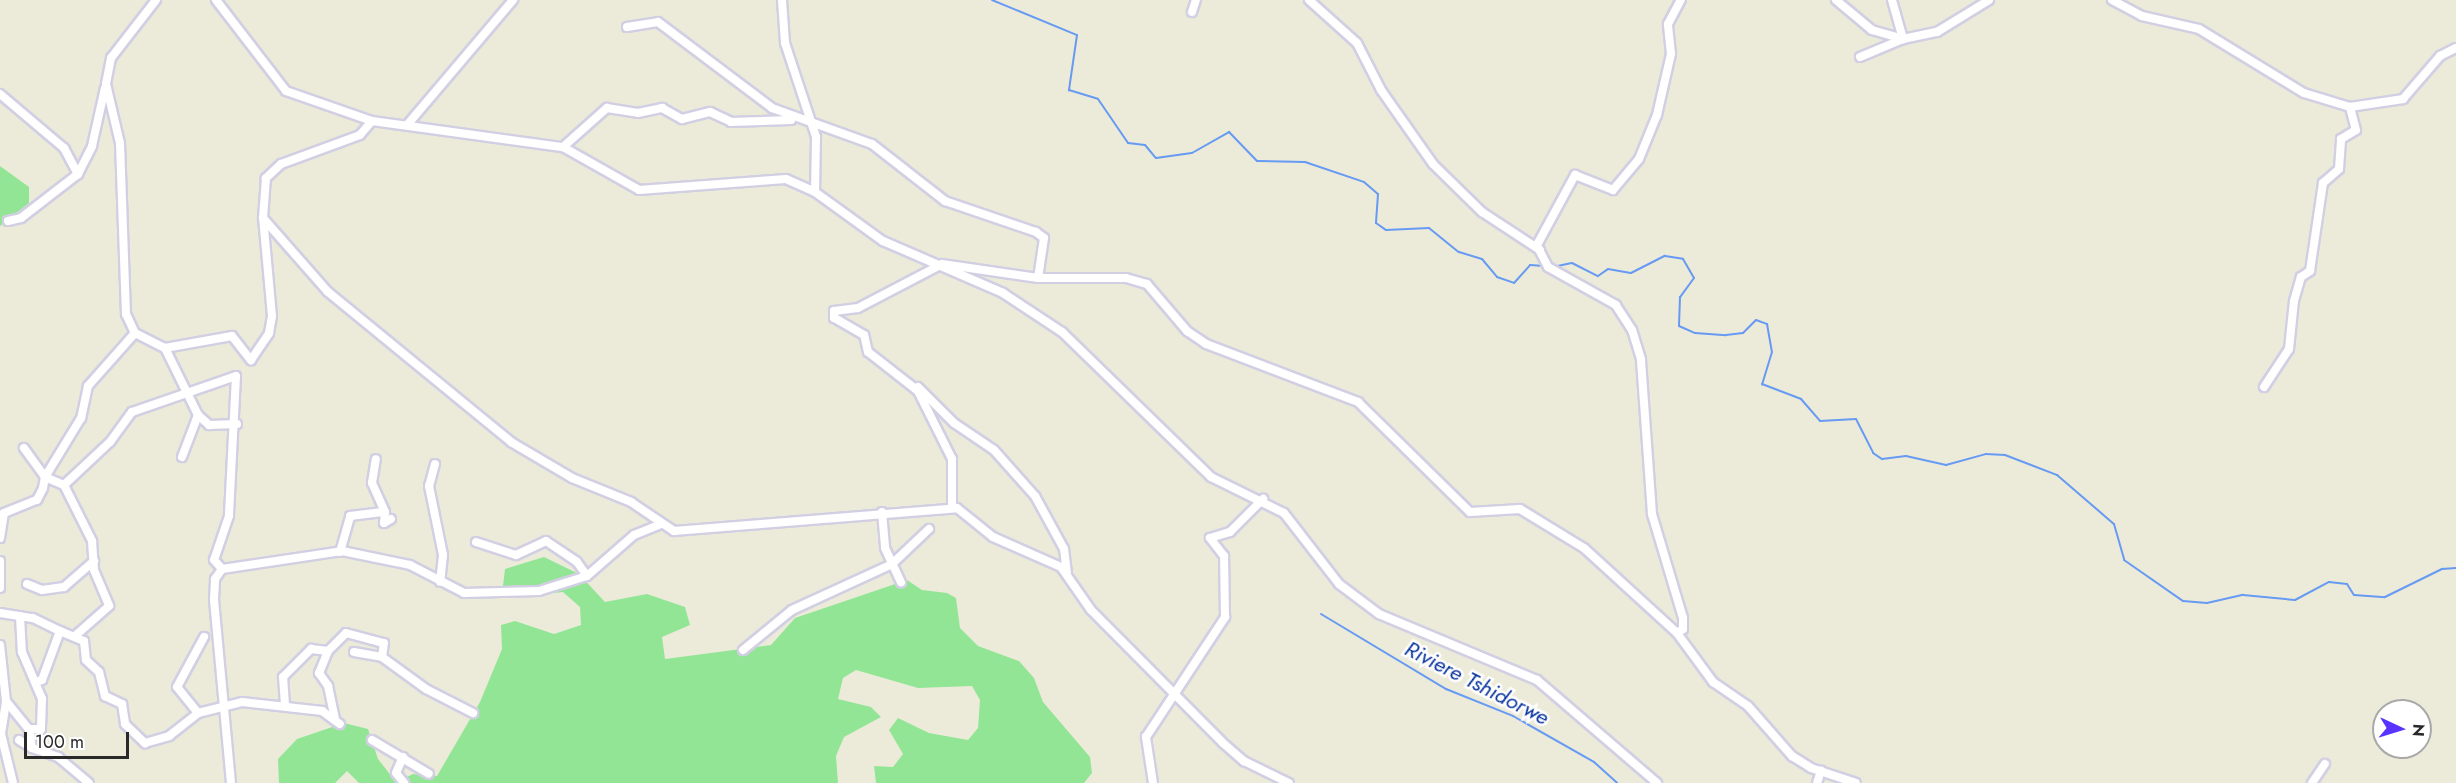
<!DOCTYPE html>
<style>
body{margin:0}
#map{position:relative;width:2456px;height:783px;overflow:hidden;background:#ecebda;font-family:Jost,sans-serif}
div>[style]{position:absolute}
.green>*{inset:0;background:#93e596}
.stream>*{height:2px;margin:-1px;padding:0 1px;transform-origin:1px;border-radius:1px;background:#679af3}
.roads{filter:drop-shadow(2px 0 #d2cfe3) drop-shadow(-2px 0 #d2cfe3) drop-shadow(0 2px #d2cfe3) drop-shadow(0 -2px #d2cfe3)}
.minor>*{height:8px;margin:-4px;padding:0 4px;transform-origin:4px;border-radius:4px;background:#fff}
span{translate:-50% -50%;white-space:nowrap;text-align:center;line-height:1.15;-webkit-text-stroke:5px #fff;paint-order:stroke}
.water-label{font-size:22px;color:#08339e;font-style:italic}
.north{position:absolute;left:2372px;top:699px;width:60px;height:60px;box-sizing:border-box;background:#fff;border:2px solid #a9a9a9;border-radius:50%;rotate:94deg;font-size:16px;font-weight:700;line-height:24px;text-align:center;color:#292929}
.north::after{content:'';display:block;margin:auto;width:21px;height:27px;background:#5933ff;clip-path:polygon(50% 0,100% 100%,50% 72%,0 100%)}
.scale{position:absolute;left:24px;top:732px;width:105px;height:27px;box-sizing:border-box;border:3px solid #292929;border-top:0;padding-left:8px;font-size:18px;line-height:21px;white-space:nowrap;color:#292929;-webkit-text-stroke:4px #fff;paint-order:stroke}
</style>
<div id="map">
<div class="green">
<i style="clip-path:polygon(0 166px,29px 187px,29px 203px,0 226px)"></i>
<i style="clip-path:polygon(544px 557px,579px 574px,605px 602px,647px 594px,685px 607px,690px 625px,662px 637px,665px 659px,771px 645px,795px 618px,907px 580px,922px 590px,947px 593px,956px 598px,960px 628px,978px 646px,1019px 661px,1034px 678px,1043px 702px,1090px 757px,1092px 773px,1084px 783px,876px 783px,874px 766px,893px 767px,903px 754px,889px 730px,898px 718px,929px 733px,968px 740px,978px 728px,980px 700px,972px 686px,918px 688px,856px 670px,843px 678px,838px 699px,871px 707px,881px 717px,844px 737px,836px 756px,838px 783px,359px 783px,347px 771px,335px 783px,279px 783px,278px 759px,297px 739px,344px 723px,368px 729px,378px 759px,396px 782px,413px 774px,437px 776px,480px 702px,502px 649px,501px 625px,515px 621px,554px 634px,581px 625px,580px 607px,563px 592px,523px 596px,503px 586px,505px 569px)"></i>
</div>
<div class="stream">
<i style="left:992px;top:0;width:92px;rotate:22.4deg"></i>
<i style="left:1077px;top:35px;width:56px;rotate:98.3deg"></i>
<i style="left:1069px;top:90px;width:30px;rotate:17deg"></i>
<i style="left:1098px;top:99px;width:53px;rotate:55.7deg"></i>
<i style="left:1128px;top:143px;width:17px;rotate:7deg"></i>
<i style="left:1145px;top:145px;width:17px;rotate:50deg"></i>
<i style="left:1156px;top:158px;width:36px;rotate:-8deg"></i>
<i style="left:1192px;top:153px;width:43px;rotate:-29.6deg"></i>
<i style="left:1229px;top:132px;width:40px;rotate:46deg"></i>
<i style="left:1257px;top:161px;width:48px;rotate:1.2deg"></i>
<i style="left:1305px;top:162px;width:62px;rotate:18.7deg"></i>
<i style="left:1364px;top:182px;width:18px;rotate:41deg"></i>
<i style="left:1378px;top:194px;width:29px;rotate:94deg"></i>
<i style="left:1376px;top:223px;width:12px;rotate:35deg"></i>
<i style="left:1386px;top:230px;width:43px;rotate:-2.7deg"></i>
<i style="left:1429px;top:228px;width:38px;rotate:39deg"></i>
<i style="left:1459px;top:252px;width:24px;rotate:17deg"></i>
<i style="left:1482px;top:259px;width:23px;rotate:50deg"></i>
<i style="left:1497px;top:277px;width:18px;rotate:19deg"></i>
<i style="left:1514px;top:283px;width:24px;rotate:-48deg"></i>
<i style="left:1530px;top:265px;width:14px;rotate:4deg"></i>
<i style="left:1553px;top:267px;width:19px;rotate:-12deg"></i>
<i style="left:1572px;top:263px;width:29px;rotate:27deg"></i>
<i style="left:1598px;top:276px;width:12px;rotate:-35deg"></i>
<i style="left:1608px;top:269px;width:23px;rotate:10deg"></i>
<i style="left:1631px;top:273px;width:38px;rotate:-27deg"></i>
<i style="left:1665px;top:256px;width:18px;rotate:9deg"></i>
<i style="left:1683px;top:259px;width:22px;rotate:60deg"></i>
<i style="left:1694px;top:278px;width:24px;rotate:126deg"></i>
<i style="left:1680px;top:297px;width:29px;rotate:92deg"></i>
<i style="left:1679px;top:326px;width:17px;rotate:24deg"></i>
<i style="left:1695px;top:333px;width:31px;rotate:4deg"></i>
<i style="left:1726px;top:335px;width:17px;rotate:-7deg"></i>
<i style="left:1743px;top:333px;width:18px;rotate:-45deg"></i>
<i style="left:1756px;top:320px;width:12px;rotate:20deg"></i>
<i style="left:1767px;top:324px;width:28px;rotate:80deg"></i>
<i style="left:1772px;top:352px;width:34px;rotate:107deg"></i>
<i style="left:1762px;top:384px;width:42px;rotate:21deg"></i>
<i style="left:1801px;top:399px;width:29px;rotate:49deg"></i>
<i style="left:1820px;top:421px;width:36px;rotate:-3deg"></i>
<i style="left:1856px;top:419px;width:38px;rotate:63deg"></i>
<i style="left:1873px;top:453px;width:11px;rotate:34deg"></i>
<i style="left:1882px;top:459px;width:24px;rotate:-7deg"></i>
<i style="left:1906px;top:456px;width:41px;rotate:12.7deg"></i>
<i style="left:1946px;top:465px;width:41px;rotate:-15.4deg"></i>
<i style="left:1986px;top:454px;width:19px;rotate:3deg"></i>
<i style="left:2005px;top:455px;width:56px;rotate:21deg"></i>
<i style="left:2057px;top:475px;width:75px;rotate:40.7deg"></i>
<i style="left:2114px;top:524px;width:37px;rotate:74deg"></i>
<i style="left:2124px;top:560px;width:72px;rotate:34.8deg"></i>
<i style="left:2183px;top:601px;width:24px;rotate:5deg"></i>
<i style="left:2207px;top:603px;width:37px;rotate:-13deg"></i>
<i style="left:2243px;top:595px;width:52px;rotate:5.5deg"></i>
<i style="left:2295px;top:600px;width:38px;rotate:-28deg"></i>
<i style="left:2329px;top:582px;width:18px;rotate:6deg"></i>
<i style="left:2347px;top:584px;width:13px;rotate:58deg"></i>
<i style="left:2354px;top:595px;width:31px;rotate:4deg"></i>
<i style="left:2385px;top:597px;width:64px;rotate:-26.2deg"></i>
<i style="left:2442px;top:569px;width:14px;rotate:-4deg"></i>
<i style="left:1321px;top:614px;width:146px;rotate:31deg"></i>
<i style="left:1446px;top:689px;width:72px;rotate:21.9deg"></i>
<i style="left:1513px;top:716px;width:93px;rotate:29.6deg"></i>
<i style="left:1594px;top:762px;width:31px;rotate:42deg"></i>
</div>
<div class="roads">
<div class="minor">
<i style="left:156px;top:0;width:73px;rotate:127.8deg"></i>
<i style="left:111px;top:58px;width:26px;rotate:101deg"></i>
<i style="left:106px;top:84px;width:61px;rotate:76.7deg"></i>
<i style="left:120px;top:143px;width:171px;rotate:88deg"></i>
<i style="left:126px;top:314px;width:21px;rotate:65deg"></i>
<i style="left:135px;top:333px;width:34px;rotate:27deg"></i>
<i style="left:165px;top:348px;width:68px;rotate:-10.2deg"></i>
<i style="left:232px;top:336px;width:31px;rotate:52deg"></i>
<i style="left:251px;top:360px;width:32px;rotate:-56deg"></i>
<i style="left:269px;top:333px;width:17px;rotate:-80deg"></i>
<i style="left:272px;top:316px;width:98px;rotate:-95.2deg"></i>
<i style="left:216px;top:0;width:115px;rotate:52.4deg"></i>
<i style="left:286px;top:91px;width:91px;rotate:19.2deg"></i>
<i style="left:372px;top:121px;width:193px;rotate:7.8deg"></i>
<i style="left:563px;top:147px;width:87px;rotate:29.5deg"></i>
<i style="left:639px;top:190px;width:147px;rotate:-4.3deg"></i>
<i style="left:786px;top:179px;width:32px;rotate:24deg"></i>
<i style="left:815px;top:192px;width:84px;rotate:35.8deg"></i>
<i style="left:883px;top:241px;width:131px;rotate:23.4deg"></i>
<i style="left:1003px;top:293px;width:71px;rotate:33.5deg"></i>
<i style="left:1062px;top:332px;width:208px;rotate:44.2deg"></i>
<i style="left:1211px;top:477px;width:81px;rotate:26.3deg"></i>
<i style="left:1284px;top:513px;width:90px;rotate:52.2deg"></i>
<i style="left:1339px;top:584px;width:50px;rotate:36.9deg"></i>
<i style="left:1379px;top:614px;width:171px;rotate:22.7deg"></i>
<i style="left:1537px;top:680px;width:158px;rotate:40.6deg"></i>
<i style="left:782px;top:0;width:43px;rotate:86deg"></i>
<i style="left:785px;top:43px;width:99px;rotate:71.7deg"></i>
<i style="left:816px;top:137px;width:55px;rotate:91deg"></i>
<i style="left:1309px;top:0;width:64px;rotate:41.9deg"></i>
<i style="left:1357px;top:43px;width:53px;rotate:62.9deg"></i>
<i style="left:1381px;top:90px;width:90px;rotate:54.9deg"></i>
<i style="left:1433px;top:164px;width:69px;rotate:44.4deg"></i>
<i style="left:1482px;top:212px;width:69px;rotate:33.2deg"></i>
<i style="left:1836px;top:0;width:47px;rotate:39.8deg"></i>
<i style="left:1872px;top:30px;width:32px;rotate:16deg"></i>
<i style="left:1903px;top:39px;width:35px;rotate:-12deg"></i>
<i style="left:1937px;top:32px;width:61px;rotate:-31.6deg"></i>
<i style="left:1892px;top:0;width:41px;rotate:74.2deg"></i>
<i style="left:2112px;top:0;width:34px;rotate:28deg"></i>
<i style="left:2142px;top:16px;width:58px;rotate:12.8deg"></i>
<i style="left:2199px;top:29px;width:123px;rotate:31.4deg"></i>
<i style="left:2304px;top:93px;width:48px;rotate:16.9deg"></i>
<i style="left:2350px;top:107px;width:54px;rotate:-8.6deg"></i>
<i style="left:2403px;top:99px;width:57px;rotate:-49.3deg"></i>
<i style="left:2440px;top:56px;width:18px;rotate:-27deg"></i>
<i style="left:1192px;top:12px;width:13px;rotate:-72deg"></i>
<i style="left:627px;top:27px;width:31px;rotate:-9deg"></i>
<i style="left:658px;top:22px;width:143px;rotate:37deg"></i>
<i style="left:772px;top:108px;width:106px;rotate:19.8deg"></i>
<i style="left:872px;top:144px;width:93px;rotate:38deg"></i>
<i style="left:945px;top:201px;width:96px;rotate:18.8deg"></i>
<i style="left:1036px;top:232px;width:10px;rotate:37deg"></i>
<i style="left:1044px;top:238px;width:40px;rotate:98.5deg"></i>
<i style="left:1860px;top:57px;width:47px;rotate:-22.7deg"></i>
<i style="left:0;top:94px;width:84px;rotate:40.2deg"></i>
<i style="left:64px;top:148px;width:30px;rotate:62deg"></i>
<i style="left:78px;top:174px;width:31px;rotate:-63deg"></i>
<i style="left:92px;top:146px;width:59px;rotate:-77.4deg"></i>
<i style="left:372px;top:121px;width:18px;rotate:131deg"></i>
<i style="left:360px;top:135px;width:84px;rotate:159.8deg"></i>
<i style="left:281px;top:164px;width:21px;rotate:137deg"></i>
<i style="left:266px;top:178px;width:40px;rotate:94.3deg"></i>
<i style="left:263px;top:218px;width:98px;rotate:48.7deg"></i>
<i style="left:328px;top:292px;width:237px;rotate:39.3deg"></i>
<i style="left:511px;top:442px;width:71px;rotate:30.5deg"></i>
<i style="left:572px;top:478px;width:64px;rotate:22.1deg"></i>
<i style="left:631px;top:502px;width:52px;rotate:34deg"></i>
<i style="left:674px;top:531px;width:284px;rotate:-4.6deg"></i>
<i style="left:957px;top:508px;width:46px;rotate:38.9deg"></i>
<i style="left:993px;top:537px;width:74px;rotate:23.8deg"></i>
<i style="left:1061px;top:567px;width:52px;rotate:55.1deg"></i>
<i style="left:1091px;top:610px;width:187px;rotate:45.2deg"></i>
<i style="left:1223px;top:743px;width:28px;rotate:41deg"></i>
<i style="left:1244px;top:761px;width:50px;rotate:26.1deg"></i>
<i style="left:407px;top:125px;width:164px;rotate:-49.7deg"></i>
<i style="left:563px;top:147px;width:59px;rotate:-41.6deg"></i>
<i style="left:607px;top:108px;width:31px;rotate:9deg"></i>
<i style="left:638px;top:113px;width:25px;rotate:-12deg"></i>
<i style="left:662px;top:108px;width:23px;rotate:29deg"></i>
<i style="left:682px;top:119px;width:29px;rotate:-14deg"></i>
<i style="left:710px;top:112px;width:23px;rotate:25deg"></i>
<i style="left:731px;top:122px;width:60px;rotate:-1.9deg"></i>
<i style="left:8px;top:221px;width:13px;rotate:-13deg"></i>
<i style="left:21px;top:218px;width:72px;rotate:-37.7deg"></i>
<i style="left:135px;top:333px;width:71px;rotate:131.6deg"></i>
<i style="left:88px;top:386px;width:33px;rotate:102deg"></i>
<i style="left:81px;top:418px;width:69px;rotate:121.4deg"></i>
<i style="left:45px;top:477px;width:21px;rotate:23deg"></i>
<i style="left:64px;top:485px;width:63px;rotate:-43.1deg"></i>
<i style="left:110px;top:442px;width:37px;rotate:-54deg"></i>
<i style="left:132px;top:412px;width:110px;rotate:-19.1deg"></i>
<i style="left:236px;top:376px;width:140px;rotate:92.9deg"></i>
<i style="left:229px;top:516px;width:46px;rotate:108.8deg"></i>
<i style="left:214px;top:560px;width:12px;rotate:48deg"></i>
<i style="left:165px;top:348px;width:75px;rotate:63.8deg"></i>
<i style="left:198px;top:415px;width:15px;rotate:42deg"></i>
<i style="left:209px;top:425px;width:28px;rotate:-2deg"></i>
<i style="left:918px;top:387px;width:51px;rotate:45deg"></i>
<i style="left:954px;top:423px;width:48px;rotate:34deg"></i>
<i style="left:994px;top:450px;width:62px;rotate:48.3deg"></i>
<i style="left:1035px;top:496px;width:60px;rotate:61.3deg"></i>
<i style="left:1064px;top:549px;width:24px;rotate:83deg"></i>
<i style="left:2264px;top:387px;width:45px;rotate:-56.7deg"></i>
<i style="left:2289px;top:349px;width:48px;rotate:-84.1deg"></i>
<i style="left:2294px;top:301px;width:25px;rotate:-74deg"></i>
<i style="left:2301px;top:277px;width:11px;rotate:-34deg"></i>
<i style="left:2310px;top:271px;width:89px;rotate:-81.6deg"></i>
<i style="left:2323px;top:183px;width:21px;rotate:-41deg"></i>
<i style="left:2339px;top:169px;width:30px;rotate:-86deg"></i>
<i style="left:2341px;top:139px;width:17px;rotate:-31deg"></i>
<i style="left:2356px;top:130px;width:24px;rotate:-105deg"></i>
<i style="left:182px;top:457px;width:45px;rotate:-69.1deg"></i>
<i style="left:435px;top:464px;width:23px;rotate:105deg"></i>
<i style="left:429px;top:486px;width:70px;rotate:78.5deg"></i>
<i style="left:443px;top:555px;width:27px;rotate:96deg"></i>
<i style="left:64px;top:485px;width:63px;rotate:63.4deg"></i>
<i style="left:92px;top:541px;width:29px;rotate:86deg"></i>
<i style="left:94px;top:570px;width:39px;rotate:67deg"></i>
<i style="left:109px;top:606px;width:45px;rotate:138.6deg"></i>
<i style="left:952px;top:506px;width:47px;rotate:-90deg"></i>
<i style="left:952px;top:459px;width:76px;rotate:-116.6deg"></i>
<i style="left:918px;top:391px;width:63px;rotate:-142deg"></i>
<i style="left:868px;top:352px;width:17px;rotate:-103deg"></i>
<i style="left:864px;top:335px;width:34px;rotate:-150deg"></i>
<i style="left:834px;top:318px;width:7px;rotate:-90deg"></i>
<i style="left:834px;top:311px;width:24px;rotate:-7deg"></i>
<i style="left:858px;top:308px;width:95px;rotate:-27.6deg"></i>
<i style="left:942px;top:264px;width:97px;rotate:8.3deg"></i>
<i style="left:1038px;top:278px;width:88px"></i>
<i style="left:1126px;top:278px;width:22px;rotate:16deg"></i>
<i style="left:1147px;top:284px;width:62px;rotate:49.6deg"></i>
<i style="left:1187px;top:331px;width:23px;rotate:34deg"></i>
<i style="left:1206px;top:344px;width:163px;rotate:20.9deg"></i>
<i style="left:1358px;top:402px;width:157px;rotate:44.5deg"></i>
<i style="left:1470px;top:512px;width:50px;rotate:-3.4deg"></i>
<i style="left:1520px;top:509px;width:75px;rotate:31.4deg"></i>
<i style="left:1584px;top:548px;width:126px;rotate:42.4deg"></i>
<i style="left:1677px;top:633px;width:61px;rotate:53.7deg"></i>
<i style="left:1713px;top:682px;width:42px;rotate:34.4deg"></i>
<i style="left:1748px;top:706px;width:67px;rotate:48.7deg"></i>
<i style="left:1792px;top:756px;width:22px;rotate:32deg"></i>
<i style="left:1811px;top:768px;width:47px;rotate:18.4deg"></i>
<i style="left:385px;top:512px;width:11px;rotate:95deg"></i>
<i style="left:384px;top:523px;width:8px;rotate:-30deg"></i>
<i style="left:882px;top:512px;width:36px;rotate:85deg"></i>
<i style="left:885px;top:548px;width:38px;rotate:65deg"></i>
<i style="left:0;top:538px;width:25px;rotate:-81deg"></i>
<i style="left:4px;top:513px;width:35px;rotate:-22deg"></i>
<i style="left:37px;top:500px;width:13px;rotate:-63deg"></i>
<i style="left:43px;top:488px;width:11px;rotate:-80deg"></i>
<i style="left:45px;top:477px;width:36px;rotate:-126deg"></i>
<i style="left:476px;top:542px;width:42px;rotate:18deg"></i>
<i style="left:516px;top:555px;width:33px;rotate:-25deg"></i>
<i style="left:546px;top:541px;width:37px;rotate:34deg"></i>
<i style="left:577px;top:562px;width:17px;rotate:54deg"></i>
<i style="left:340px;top:552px;width:37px;rotate:-74deg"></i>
<i style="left:350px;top:516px;width:35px;rotate:-7deg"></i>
<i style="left:385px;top:512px;width:32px;rotate:-114deg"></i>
<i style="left:372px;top:483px;width:24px;rotate:-81deg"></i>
<i style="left:0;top:561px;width:27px;rotate:90deg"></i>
<i style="left:27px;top:584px;width:16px;rotate:22deg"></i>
<i style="left:42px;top:590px;width:22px;rotate:-8deg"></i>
<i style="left:64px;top:587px;width:40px;rotate:-41deg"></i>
<i style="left:0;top:613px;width:33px;rotate:9deg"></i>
<i style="left:33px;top:618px;width:30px;rotate:26deg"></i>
<i style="left:60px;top:631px;width:52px;rotate:110.2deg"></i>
<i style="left:42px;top:680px;width:6px;rotate:162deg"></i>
<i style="left:20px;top:616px;width:36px;rotate:87deg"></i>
<i style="left:22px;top:652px;width:51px;rotate:66.9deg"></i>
<i style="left:42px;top:699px;width:30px;rotate:92deg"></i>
<i style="left:41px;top:729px;width:12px;rotate:180deg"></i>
<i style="left:60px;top:631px;width:26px;rotate:23deg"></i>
<i style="left:84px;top:641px;width:19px;rotate:84deg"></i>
<i style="left:86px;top:660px;width:18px;rotate:43deg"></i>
<i style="left:99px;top:672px;width:25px;rotate:76deg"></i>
<i style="left:105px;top:696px;width:19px;rotate:25deg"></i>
<i style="left:122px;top:704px;width:20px;rotate:81deg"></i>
<i style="left:125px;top:724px;width:28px;rotate:44deg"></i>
<i style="left:145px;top:743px;width:25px;rotate:-16deg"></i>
<i style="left:169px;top:736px;width:37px;rotate:-38deg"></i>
<i style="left:198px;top:713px;width:45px;rotate:-14deg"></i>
<i style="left:242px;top:702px;width:81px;rotate:6.4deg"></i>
<i style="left:322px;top:711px;width:22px;rotate:36deg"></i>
<i style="left:1677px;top:633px;width:7px;rotate:-34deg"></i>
<i style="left:1683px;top:629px;width:11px;rotate:-90deg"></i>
<i style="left:1683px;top:618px;width:109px;rotate:-106.6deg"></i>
<i style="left:1652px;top:514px;width:155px;rotate:-94.1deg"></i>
<i style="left:1641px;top:359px;width:30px;rotate:-107deg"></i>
<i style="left:1632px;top:330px;width:30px;rotate:-123deg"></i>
<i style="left:1616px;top:305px;width:78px;rotate:-150.8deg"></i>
<i style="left:1548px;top:267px;width:25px;rotate:-117deg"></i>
<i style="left:1537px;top:245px;width:80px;rotate:-61.5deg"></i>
<i style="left:1575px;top:175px;width:41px;rotate:21.5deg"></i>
<i style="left:1613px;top:190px;width:40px;rotate:-50deg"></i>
<i style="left:1639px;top:159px;width:48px;rotate:-67.8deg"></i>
<i style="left:1657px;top:115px;width:63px;rotate:-77.1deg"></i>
<i style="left:1671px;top:54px;width:30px;rotate:-96deg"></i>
<i style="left:1668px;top:24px;width:27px;rotate:-62deg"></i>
<i style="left:0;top:645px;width:56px;rotate:83.9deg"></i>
<i style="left:6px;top:701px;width:36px;rotate:51deg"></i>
<i style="left:29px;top:729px;width:19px;rotate:81deg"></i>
<i style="left:32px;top:748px;width:28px;rotate:19deg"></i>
<i style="left:58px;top:757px;width:40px;rotate:40deg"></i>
<i style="left:743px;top:650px;width:63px;rotate:-39.2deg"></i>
<i style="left:792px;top:610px;width:110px;rotate:-24.7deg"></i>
<i style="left:892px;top:564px;width:51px;rotate:-43.4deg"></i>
<i style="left:328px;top:651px;width:24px;rotate:112deg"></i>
<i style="left:319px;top:673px;width:16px;rotate:55deg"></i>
<i style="left:328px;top:686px;width:34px;rotate:78deg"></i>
<i style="left:354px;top:652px;width:28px;rotate:10deg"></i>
<i style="left:382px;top:657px;width:54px;rotate:36deg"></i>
<i style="left:426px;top:689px;width:53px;rotate:27.1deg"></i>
<i style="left:6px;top:702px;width:32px;rotate:99deg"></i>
<i style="left:1px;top:734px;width:50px;rotate:76.2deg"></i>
<i style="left:285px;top:705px;width:28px;rotate:-94deg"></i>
<i style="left:283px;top:677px;width:40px;rotate:-45deg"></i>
<i style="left:311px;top:649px;width:17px;rotate:7deg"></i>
<i style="left:328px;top:651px;width:25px;rotate:-45deg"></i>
<i style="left:346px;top:633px;width:39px;rotate:15deg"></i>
<i style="left:384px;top:643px;width:14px;rotate:98deg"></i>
<i style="left:198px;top:713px;width:33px;rotate:-129deg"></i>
<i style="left:177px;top:687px;width:57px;rotate:-61.6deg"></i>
<i style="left:19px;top:740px;width:15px;rotate:32deg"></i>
<i style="left:372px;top:740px;width:66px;rotate:30.8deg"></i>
<i style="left:403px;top:757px;width:17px;rotate:114deg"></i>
<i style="left:396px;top:773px;width:13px;rotate:51deg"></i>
<i style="left:231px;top:783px;width:184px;rotate:-95.3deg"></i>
<i style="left:214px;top:600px;width:21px;rotate:-87deg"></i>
<i style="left:215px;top:579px;width:12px;rotate:-55deg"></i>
<i style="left:222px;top:569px;width:121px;rotate:-8.5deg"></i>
<i style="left:342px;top:551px;width:69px;rotate:11.6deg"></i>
<i style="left:410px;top:565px;width:61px;rotate:27.4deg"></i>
<i style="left:464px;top:593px;width:75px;rotate:-1.5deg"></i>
<i style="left:539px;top:591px;width:50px;rotate:-17.4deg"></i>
<i style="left:587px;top:576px;width:62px;rotate:-41.1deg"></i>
<i style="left:634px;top:535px;width:27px;rotate:-22deg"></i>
<i style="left:1153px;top:783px;width:47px;rotate:-98.7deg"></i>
<i style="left:1146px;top:737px;width:144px;rotate:-56.6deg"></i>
<i style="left:1225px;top:617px;width:61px;rotate:-90.9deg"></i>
<i style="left:1224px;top:556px;width:23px;rotate:-128deg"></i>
<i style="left:1210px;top:538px;width:21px;rotate:-17deg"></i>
<i style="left:1230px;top:532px;width:47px;rotate:-45deg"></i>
<i style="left:1817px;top:783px;width:13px;rotate:-72deg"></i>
<i style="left:2312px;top:783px;width:23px;rotate:-56deg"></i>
</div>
</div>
<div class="water-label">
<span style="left:1477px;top:683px;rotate:27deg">Riviere Tshidorwe</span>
</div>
<div class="north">N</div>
<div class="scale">100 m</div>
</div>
